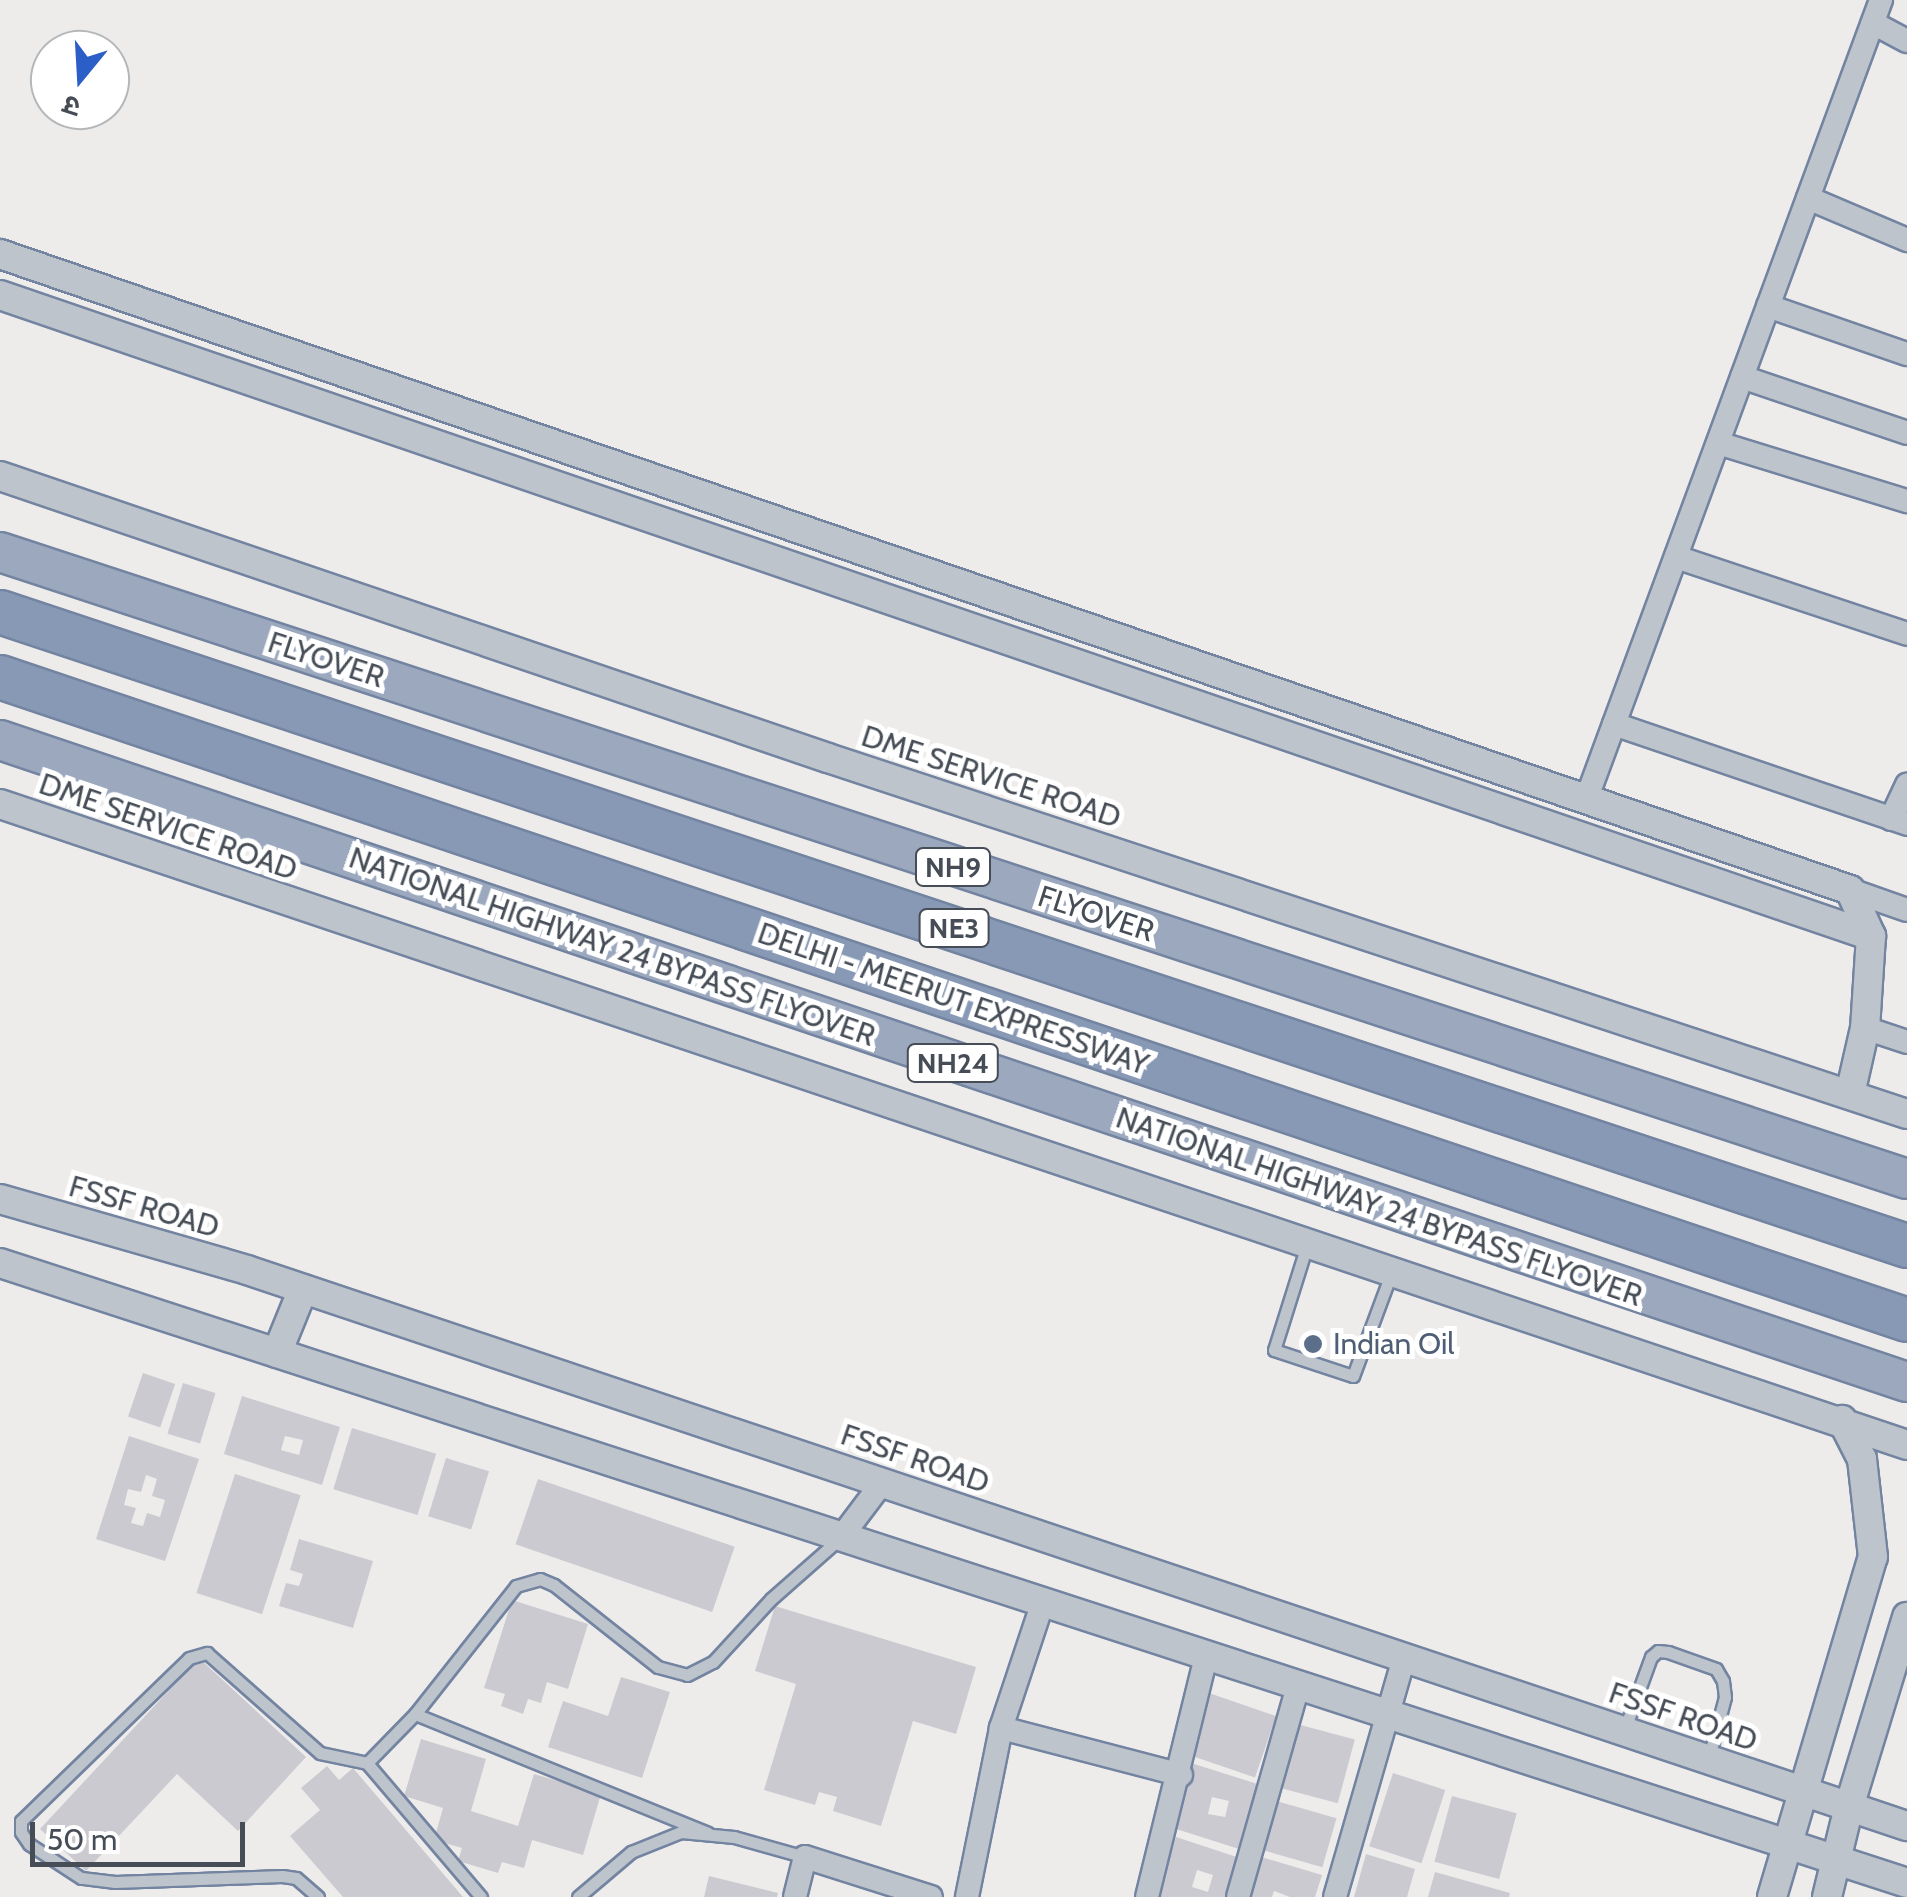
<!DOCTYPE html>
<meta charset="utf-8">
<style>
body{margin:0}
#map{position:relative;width:1907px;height:1897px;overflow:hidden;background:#eeeceb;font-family:Cabin,"Noto Sans Devanagari",sans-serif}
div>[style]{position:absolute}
.building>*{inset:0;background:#cacad0;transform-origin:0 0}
.roads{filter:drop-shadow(2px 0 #7384a1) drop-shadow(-2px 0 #7384a1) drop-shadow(0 2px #7384a1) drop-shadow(0 -2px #7384a1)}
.service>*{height:11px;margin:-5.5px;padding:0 5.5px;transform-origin:5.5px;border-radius:5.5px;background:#bec4cc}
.minor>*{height:22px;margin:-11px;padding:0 11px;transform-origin:11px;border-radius:11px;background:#bec4cc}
.tertiary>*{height:28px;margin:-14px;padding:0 14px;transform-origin:14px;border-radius:14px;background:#bec4cc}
.trunk>*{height:38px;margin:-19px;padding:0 19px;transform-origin:19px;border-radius:19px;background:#9ba8be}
.motorway>*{height:42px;margin:-21px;padding:0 21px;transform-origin:21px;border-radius:21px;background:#8899b5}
.dots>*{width:28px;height:28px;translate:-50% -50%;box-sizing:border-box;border:5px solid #fff;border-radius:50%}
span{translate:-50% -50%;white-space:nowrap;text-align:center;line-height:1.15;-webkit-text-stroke:10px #fff;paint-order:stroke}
.shield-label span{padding:2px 8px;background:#fff;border:2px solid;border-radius:8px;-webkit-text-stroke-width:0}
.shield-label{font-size:28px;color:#464d56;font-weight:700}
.street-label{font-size:30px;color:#464d56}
.service-label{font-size:30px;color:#4e5e75}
.left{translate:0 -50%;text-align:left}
.north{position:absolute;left:30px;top:30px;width:100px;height:100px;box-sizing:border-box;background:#fff;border:2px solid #b5b8bb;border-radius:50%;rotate:198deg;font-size:28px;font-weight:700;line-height:40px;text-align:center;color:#464d56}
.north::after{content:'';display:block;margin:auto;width:35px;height:45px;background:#2c5ec7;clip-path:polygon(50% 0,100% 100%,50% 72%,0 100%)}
.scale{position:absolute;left:30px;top:1822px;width:215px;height:45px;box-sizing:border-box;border:5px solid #464d56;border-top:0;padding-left:12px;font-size:30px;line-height:35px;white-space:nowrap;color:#464d56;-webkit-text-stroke:8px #fff;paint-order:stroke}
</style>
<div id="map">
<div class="building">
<i style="left:143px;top:1373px;width:34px;height:46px;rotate:19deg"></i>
<i style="left:183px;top:1383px;width:34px;height:53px;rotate:17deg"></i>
<i style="clip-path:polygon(evenodd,242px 1396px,340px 1427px,322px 1485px,224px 1454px,242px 1396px,285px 1436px,303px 1440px,299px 1455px,281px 1450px,285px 1436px)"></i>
<i style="left:352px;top:1428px;width:88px;height:64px;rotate:17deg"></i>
<i style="clip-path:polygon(evenodd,129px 1436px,199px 1459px,165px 1561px,96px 1539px,129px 1436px,146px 1475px,157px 1479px,152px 1496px,165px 1500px,160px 1517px,147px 1513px,143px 1526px,131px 1523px,136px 1508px,124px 1505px,128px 1489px,141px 1492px,146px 1475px)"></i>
<i style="left:446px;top:1458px;width:45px;height:61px;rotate:17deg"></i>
<i style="left:235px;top:1474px;width:69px;height:125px;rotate:18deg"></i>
<i style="left:538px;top:1479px;width:208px;height:69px;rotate:19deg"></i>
<i style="clip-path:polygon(299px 1539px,373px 1561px,353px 1628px,279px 1606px,286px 1583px,299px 1586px,303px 1574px,290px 1570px)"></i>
<i style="clip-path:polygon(512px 1600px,588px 1624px,568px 1689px,547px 1682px,541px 1703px,528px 1699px,523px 1714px,501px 1706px,505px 1694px,484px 1688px)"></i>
<i style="clip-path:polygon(775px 1606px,976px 1667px,956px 1734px,913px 1721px,881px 1826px,833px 1811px,837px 1797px,819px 1792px,815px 1805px,764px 1790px,796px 1684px,755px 1671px)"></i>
<i style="clip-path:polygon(199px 1658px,306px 1757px,238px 1831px,177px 1774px,86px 1871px,40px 1829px)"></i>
<i style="clip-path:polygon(621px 1677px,670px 1692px,642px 1778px,548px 1747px,563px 1701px,608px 1716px)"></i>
<i style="left:1209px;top:1693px;width:71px;height:65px;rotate:19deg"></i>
<i style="left:1293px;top:1723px;width:64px;height:66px;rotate:15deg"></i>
<i style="clip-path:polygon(421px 1739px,486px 1759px,471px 1811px,518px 1826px,534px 1774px,601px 1794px,583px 1855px,532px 1840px,524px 1868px,502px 1862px,498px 1873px,458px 1861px,462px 1848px,434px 1840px,443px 1808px,404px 1796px)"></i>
<i style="clip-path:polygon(evenodd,1191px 1763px,1264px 1786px,1242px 1850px,1170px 1827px,1191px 1763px,1212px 1797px,1229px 1801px,1225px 1817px,1208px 1814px,1212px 1797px)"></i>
<i style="clip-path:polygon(327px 1766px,339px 1780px,353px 1768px,463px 1897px,343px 1897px,290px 1836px,320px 1810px,301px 1788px)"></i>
<i style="left:1393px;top:1773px;width:55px;height:77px;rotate:18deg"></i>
<i style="left:1452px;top:1796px;width:67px;height:68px;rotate:15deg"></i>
<i style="left:1273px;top:1800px;width:66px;height:51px;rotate:16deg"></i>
<i style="clip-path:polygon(evenodd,1176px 1837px,1246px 1860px,1233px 1897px,1156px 1897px,1176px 1837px,1197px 1870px,1213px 1875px,1208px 1892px,1192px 1887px,1197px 1870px)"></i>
<i style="clip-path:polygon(1366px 1854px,1415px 1869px,1407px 1897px,1354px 1897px)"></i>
<i style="clip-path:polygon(1258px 1856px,1322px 1875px,1315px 1897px,1290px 1897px,1274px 1891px,1272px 1897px,1246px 1897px)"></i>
<i style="clip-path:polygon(1435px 1872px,1510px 1893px,1509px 1897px,1428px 1897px)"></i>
<i style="clip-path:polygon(709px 1876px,778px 1893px,777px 1897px,704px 1897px)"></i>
</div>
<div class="roads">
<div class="service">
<i style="left:1307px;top:1245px;width:110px;rotate:107.4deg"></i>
<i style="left:1274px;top:1350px;width:83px;rotate:18.2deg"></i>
<i style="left:1353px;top:1376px;width:109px;rotate:-69.6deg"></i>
<i style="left:415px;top:1714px;width:316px;rotate:22.1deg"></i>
<i style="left:1624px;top:1731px;width:79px;rotate:-70deg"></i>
<i style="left:1651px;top:1657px;width:9px;rotate:-41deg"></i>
<i style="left:1658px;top:1651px;width:10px;rotate:6deg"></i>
<i style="left:1668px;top:1652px;width:51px;rotate:19.5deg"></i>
<i style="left:1716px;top:1669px;width:14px;rotate:60deg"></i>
<i style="left:1723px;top:1681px;width:16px;rotate:83deg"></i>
<i style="left:1725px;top:1697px;width:62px;rotate:104.9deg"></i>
<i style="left:367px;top:1763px;width:69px;rotate:-45.6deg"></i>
<i style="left:415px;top:1714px;width:163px;rotate:-51.7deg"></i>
<i style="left:516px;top:1586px;width:25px;rotate:-16deg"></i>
<i style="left:540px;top:1579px;width:15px;rotate:23deg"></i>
<i style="left:554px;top:1585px;width:132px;rotate:38.3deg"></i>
<i style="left:658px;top:1667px;width:30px;rotate:15deg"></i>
<i style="left:687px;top:1675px;width:29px;rotate:-27deg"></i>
<i style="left:713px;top:1662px;width:86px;rotate:-47.4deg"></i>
<i style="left:771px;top:1599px;width:91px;rotate:-41.4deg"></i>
<i style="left:318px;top:1897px;width:29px;rotate:-139deg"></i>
<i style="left:296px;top:1878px;width:14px;rotate:-172deg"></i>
<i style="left:282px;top:1876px;width:167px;rotate:177.9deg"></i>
<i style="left:115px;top:1882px;width:34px;rotate:-173deg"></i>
<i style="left:81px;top:1878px;width:62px;rotate:-146.8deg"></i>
<i style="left:29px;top:1844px;width:14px;rotate:-124deg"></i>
<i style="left:21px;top:1832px;width:11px;rotate:-90deg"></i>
<i style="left:21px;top:1821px;width:234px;rotate:-44.1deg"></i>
<i style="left:189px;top:1658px;width:19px;rotate:-16deg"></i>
<i style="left:207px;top:1653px;width:151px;rotate:41.5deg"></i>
<i style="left:320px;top:1753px;width:48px;rotate:12deg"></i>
<i style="left:367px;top:1763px;width:176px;rotate:49.6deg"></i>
<i style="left:578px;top:1897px;width:70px;rotate:-40.3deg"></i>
<i style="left:631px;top:1852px;width:54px;rotate:-21.8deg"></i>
<i style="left:681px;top:1832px;width:53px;rotate:5.4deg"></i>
<i style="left:734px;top:1837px;width:74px;rotate:15.7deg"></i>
</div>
<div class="minor">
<i style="left:1873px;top:23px;width:38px;rotate:28deg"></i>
<i style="left:1808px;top:198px;width:108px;rotate:23deg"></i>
<i style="left:1768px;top:306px;width:147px;rotate:19.1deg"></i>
<i style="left:1742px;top:377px;width:174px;rotate:18.7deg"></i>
<i style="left:1718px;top:443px;width:198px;rotate:17.1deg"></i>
<i style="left:1676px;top:557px;width:243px;rotate:18.4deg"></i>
<i style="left:1614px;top:724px;width:310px;rotate:18.8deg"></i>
<i style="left:1586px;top:800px;width:853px;rotate:-69.76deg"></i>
<i style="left:1891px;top:819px;width:38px;rotate:-65deg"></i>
<i style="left:1850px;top:890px;width:60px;rotate:19.3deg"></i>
<i style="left:1865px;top:1028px;width:44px;rotate:18.4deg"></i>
<i style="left:842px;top:1536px;width:66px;rotate:-53deg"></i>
<i style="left:1001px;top:1728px;width:186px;rotate:14.6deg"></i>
<i style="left:795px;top:1897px;width:41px;rotate:-76deg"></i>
<i style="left:805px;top:1857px;width:132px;rotate:17.6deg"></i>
<i style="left:967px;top:1897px;width:172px;rotate:-78.6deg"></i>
<i style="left:1001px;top:1728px;width:133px;rotate:-71.6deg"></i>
<i style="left:1147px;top:1897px;width:248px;rotate:-76.2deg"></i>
<i style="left:1238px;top:1897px;width:218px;rotate:-74.1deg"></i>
<i style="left:1335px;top:1897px;width:249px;rotate:-73.9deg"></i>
</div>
<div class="tertiary">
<i style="left:0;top:254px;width:1956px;rotate:18.97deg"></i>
<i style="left:1850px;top:890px;width:51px;rotate:65.5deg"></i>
<i style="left:1871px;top:936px;width:92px;rotate:93.7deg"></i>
<i style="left:1865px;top:1028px;width:68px;rotate:102.8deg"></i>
<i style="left:0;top:295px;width:1978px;rotate:18.91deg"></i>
<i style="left:0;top:476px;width:875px;rotate:18.81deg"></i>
<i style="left:828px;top:758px;width:1136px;rotate:18.26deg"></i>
<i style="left:0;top:804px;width:2012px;rotate:18.58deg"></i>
<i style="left:0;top:1199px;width:257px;rotate:16deg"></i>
<i style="left:247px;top:1270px;width:1751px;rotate:18.52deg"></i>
<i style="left:0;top:1263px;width:2005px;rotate:18.01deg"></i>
<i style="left:277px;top:1353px;width:69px;rotate:-67.9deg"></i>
<i style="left:1772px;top:1897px;width:355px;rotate:-73.5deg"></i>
<i style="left:1873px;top:1557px;width:99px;rotate:-96.4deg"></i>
<i style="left:1862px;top:1459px;width:44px;rotate:-117.1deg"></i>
<i style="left:1827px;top:1897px;width:93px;rotate:-76.3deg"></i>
<i style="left:1849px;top:1807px;width:199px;rotate:-73deg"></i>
</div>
<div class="trunk">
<i style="left:0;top:552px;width:2007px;rotate:18.2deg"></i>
<i style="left:0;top:740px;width:2012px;rotate:18.61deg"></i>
</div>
<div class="motorway">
<i style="left:0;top:612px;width:2010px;rotate:18.39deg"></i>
<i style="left:0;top:677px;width:2012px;rotate:18.63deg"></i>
</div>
</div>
<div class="dots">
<i style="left:1313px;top:1344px;background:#5c6f8a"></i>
</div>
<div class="shield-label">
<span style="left:953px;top:867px">NH9</span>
<span style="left:954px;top:928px">NE3</span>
<span style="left:953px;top:1063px">NH24</span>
</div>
<div class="street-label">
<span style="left:326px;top:660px;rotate:18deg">FLYOVER</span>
<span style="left:991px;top:777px;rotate:18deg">DME SERVICE ROAD</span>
<span style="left:168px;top:827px;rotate:19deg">DME SERVICE ROAD</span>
<span style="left:1096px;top:914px;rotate:18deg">FLYOVER</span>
<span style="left:612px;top:947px;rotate:19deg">NATIONAL HIGHWAY 24 BYPASS FLYOVER</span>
<span style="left:953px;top:999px;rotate:19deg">DELHI - MEERUT EXPRESSWAY</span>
<span style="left:144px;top:1207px;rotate:16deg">FSSF ROAD</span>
<span style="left:1379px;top:1207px;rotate:19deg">NATIONAL HIGHWAY 24 BYPASS FLYOVER</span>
<span style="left:915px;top:1459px;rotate:19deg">FSSF ROAD</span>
<span style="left:1683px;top:1717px;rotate:19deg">FSSF ROAD</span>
</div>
<div class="service-label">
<span class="left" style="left:1333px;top:1344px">Indian Oil</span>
</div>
<div class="north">उ</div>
<div class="scale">50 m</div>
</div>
